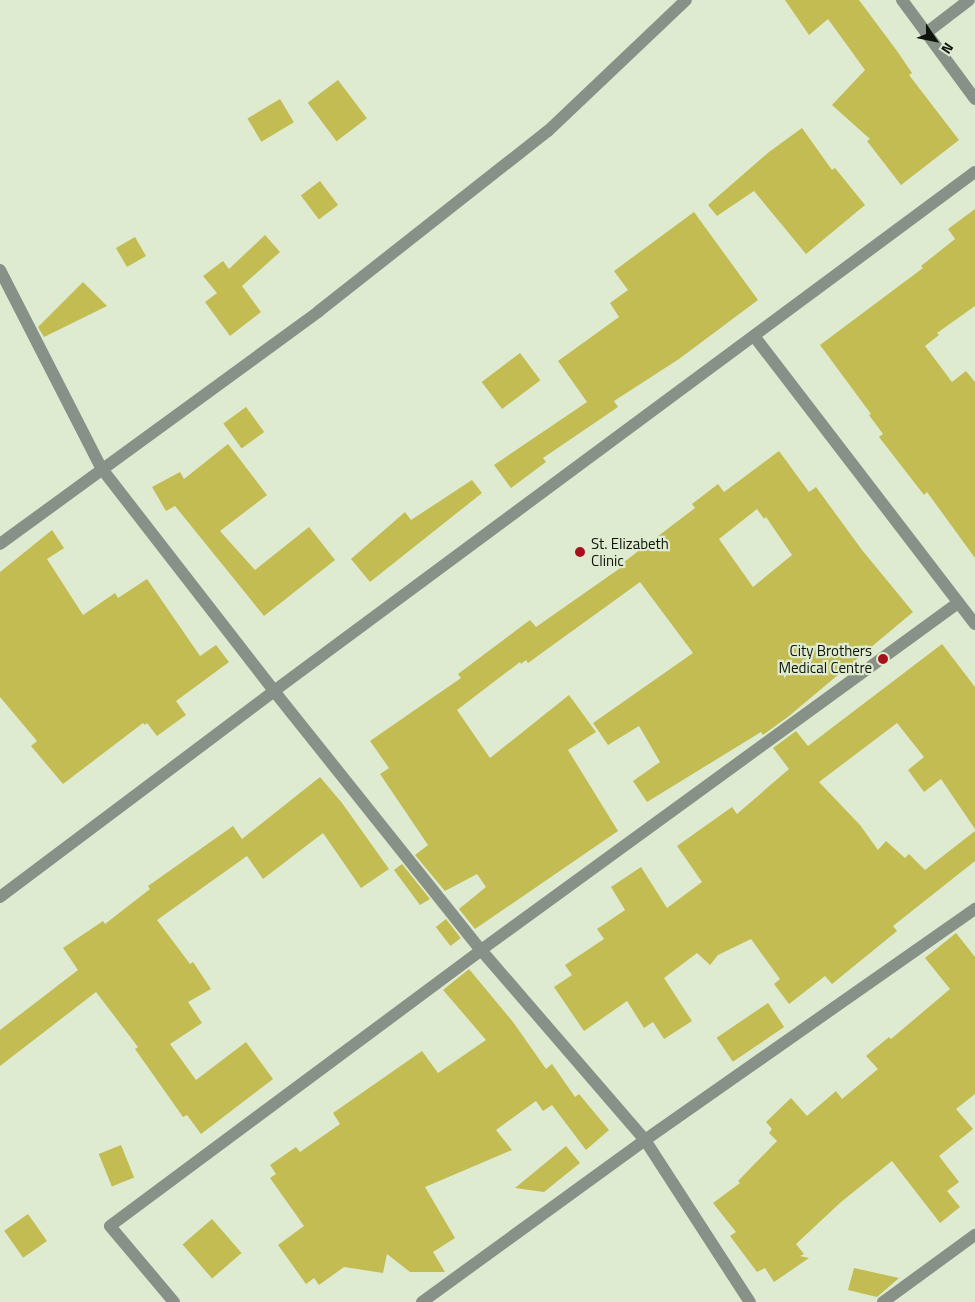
<!DOCTYPE html>
<style>
body{margin:0}
#map{position:relative;width:975px;height:1302px;overflow:hidden;background:#dfebd0;font-family:"Titillium Web",sans-serif}
div>[style]{position:absolute}
.building>*{inset:0;background:#c2bc52;transform-origin:0 0}
.minor>*{height:12px;margin:-6px;padding:0 6px;transform-origin:6px;border-radius:6px;background:#889188}
.dots>*{width:14px;height:14px;translate:-50% -50%;box-sizing:border-box;border:2px solid #dfebd0;border-radius:50%}
span{translate:-50% -50%;white-space:nowrap;text-align:center;line-height:1.15;-webkit-text-stroke:4.5px #dfebd0;paint-order:stroke}
.poi-label{font-size:15px;color:#10140a}
.left{translate:0 -50%;text-align:left}
.right{translate:-100% -50%;text-align:right}
.north{position:absolute;left:910px;top:15px;width:50px;height:50px;-webkit-text-stroke:4px #dfebd0;paint-order:stroke;rotate:124deg;font-size:14px;font-weight:700;line-height:20px;text-align:center;color:#10140a}
.north::after{content:'';display:block;margin:auto;width:18px;height:22px;background:#10140a;clip-path:polygon(50% 0,100% 100%,50% 72%,0 100%)}
</style>
<div id="map">
<div class="building">
<i style="clip-path:polygon(785px 0,859px 0,897px 51px,912px 73px,909px 75px,959px 140px,901px 185px,867px 141px,870px 139px,832px 105px,865px 70px,828px 19px,809px 35px)"></i>
<i style="left:338px;top:80px;width:48px;height:38px;rotate:53deg"></i>
<i style="left:280px;top:99px;width:27px;height:38px;rotate:59deg"></i>
<i style="clip-path:polygon(802px 128px,832px 170px,835px 168px,865px 205px,806px 254px,754px 191px,717px 216px,708px 205px,769px 152px)"></i>
<i style="left:320px;top:181px;width:30px;height:24px;rotate:53deg"></i>
<i style="clip-path:polygon(975px 209px,975px 306px,937px 333px,939px 335px,925px 346px,952px 382px,966px 371px,975px 382px,975px 558px,927px 492px,924px 495px,879px 437px,883px 434px,869px 415px,871px 414px,820px 345px,923px 268px,921px 266px,955px 239px,948px 229px)"></i>
<i style="clip-path:polygon(694px 212px,758px 300px,679px 359px,614px 401px,618px 407px,543px 458px,546px 462px,511px 488px,494px 465px,587px 402px,558px 361px,619px 317px,610px 303px,628px 290px,614px 271px)"></i>
<i style="clip-path:polygon(265px 235px,280px 252px,242px 286px,261px 312px,230px 336px,205px 302px,217px 293px,203px 276px,223px 261px,229px 269px)"></i>
<i style="left:135px;top:237px;width:22px;height:22px;rotate:60deg"></i>
<i style="clip-path:polygon(83px 282px,107px 306px,44px 337px,38px 327px)"></i>
<i style="left:520px;top:353px;width:34px;height:48px;rotate:53deg"></i>
<i style="left:246px;top:407px;width:31px;height:28px;rotate:54deg"></i>
<i style="clip-path:polygon(228px 444px,267px 495px,220px 531px,255px 570px,309px 527px,335px 560px,264px 616px,175px 506px,166px 511px,152px 487px,180px 472px,184px 479px)"></i>
<i style="clip-path:polygon(evenodd,779px 451px,809px 492px,816px 487px,862px 550px,913px 612px,789px 716px,763px 735px,761px 732px,647px 802px,633px 781px,660px 762px,639px 726px,608px 745px,593px 723px,693px 653px,640px 582px,528px 663px,526px 660px,521px 664px,520px 662px,457px 710px,490px 758px,569px 695px,596px 732px,568px 750px,618px 831px,475px 929px,459px 909px,486px 887px,477px 874px,445px 891px,415px 855px,428px 845px,380px 774px,389px 768px,370px 741px,461px 678px,458px 674px,530px 620px,536px 627px,626px 564px,624px 562px,695px 508px,692px 504px,718px 484px,724px 492px,779px 451px,757px 509px,764px 519px,766px 517px,792px 555px,753px 587px,719px 539px,757px 509px)"></i>
<i style="clip-path:polygon(472px 480px,482px 493px,370px 582px,351px 559px,405px 512px,411px 520px)"></i>
<i style="clip-path:polygon(52px 530px,64px 548px,47px 559px,83px 615px,115px 593px,118px 598px,147px 579px,200px 656px,216px 645px,229px 662px,176px 701px,186px 715px,157px 736px,147px 723px,145px 725px,143px 723px,63px 784px,31px 746px,37px 741px,0 697px,0 572px)"></i>
<i style="clip-path:polygon(942px 644px,975px 687px,975px 829px,941px 779px,924px 792px,908px 770px,924px 757px,897px 723px,819px 782px,860px 825px,878px 850px,886px 841px,905px 858px,909px 854px,925px 870px,975px 831px,975px 861px,893px 926px,897px 931px,832px 984px,825px 976px,789px 1004px,774px 984px,780px 979px,751px 939px,718px 955px,710px 965px,697px 953px,664px 978px,692px 1021px,664px 1039px,653px 1022px,644px 1028px,627px 1001px,584px 1031px,554px 987px,572px 975px,565px 965px,604px 939px,597px 929px,625px 910px,611px 887px,641px 867px,667px 908px,702px 882px,677px 846px,732px 807px,737px 814px,789px 769px,773px 748px,796px 731px,808px 746px)"></i>
<i style="clip-path:polygon(320px 777px,342px 803px,389px 869px,361px 888px,323px 833px,263px 879px,247px 856px,157px 920px,190px 964px,193px 962px,211px 989px,188px 1002px,202px 1023px,170px 1044px,196px 1080px,246px 1042px,273px 1079px,201px 1134px,187px 1115px,183px 1117px,135px 1049px,138px 1047px,96px 992px,0 1066px,0 1030px,78px 970px,63px 948px,103px 921px,105px 924px,150px 889px,148px 886px,233px 826px,242px 839px)"></i>
<i style="clip-path:polygon(402px 864px,430px 899px,420px 905px,394px 870px)"></i>
<i style="left:446px;top:919px;width:24px;height:13px;rotate:52deg"></i>
<i style="clip-path:polygon(956px 933px,975px 957px,975px 1094px,956px 1109px,973px 1129px,939px 1156px,959px 1182px,947px 1191px,960px 1207px,940px 1223px,892px 1161px,841px 1202px,796px 1244px,804px 1254px,800px 1256px,809px 1258px,774px 1282px,765px 1268px,757px 1272px,730px 1236px,736px 1232px,713px 1203px,740px 1183px,738px 1181px,777px 1141px,769px 1133px,772px 1129px,766px 1122px,791px 1098px,807px 1116px,836px 1091px,842px 1099px,878px 1069px,866px 1056px,889px 1037px,891px 1039px,950px 989px,925px 958px)"></i>
<i style="clip-path:polygon(469px 969px,513px 1022px,546px 1069px,552px 1064px,575px 1097px,579px 1094px,609px 1130px,586px 1150px,552px 1105px,543px 1111px,536px 1101px,496px 1130px,512px 1150px,425px 1187px,455px 1238px,433px 1252px,445px 1272px,410px 1272px,387px 1254px,383px 1273px,344px 1267px,319px 1285px,314px 1278px,306px 1284px,278px 1245px,304px 1226px,270px 1178px,276px 1174px,270px 1165px,296px 1147px,300px 1152px,340px 1124px,333px 1113px,422px 1051px,438px 1073px,486px 1040px,443px 990px)"></i>
<i style="left:768px;top:1003px;width:29px;height:62px;rotate:56deg"></i>
<i style="left:121px;top:1145px;width:35px;height:24px;rotate:68deg"></i>
<i style="clip-path:polygon(566px 1146px,580px 1163px,544px 1192px,515px 1188px)"></i>
<i style="left:28px;top:1214px;width:33px;height:29px;rotate:55deg"></i>
<i style="left:212px;top:1219px;width:45px;height:39px;rotate:49deg"></i>
<i style="clip-path:polygon(854px 1268px,899px 1278px,877px 1297px,848px 1290px)"></i>
</div>
<div class="minor">
<i style="left:902px;top:0;width:123px;rotate:53.6deg"></i>
<i style="left:926px;top:33px;width:54px;rotate:-37.5deg"></i>
<i style="left:0;top:270px;width:224px;rotate:62.9deg"></i>
<i style="left:102px;top:469px;width:281px;rotate:52.2deg"></i>
<i style="left:274px;top:691px;width:332px;rotate:51.4deg"></i>
<i style="left:481px;top:950px;width:251px;rotate:49.2deg"></i>
<i style="left:645px;top:1140px;width:193px;rotate:57.1deg"></i>
<i style="left:754px;top:336px;width:363px;rotate:52.5deg"></i>
<i style="left:0;top:544px;width:395px;rotate:-36.1deg"></i>
<i style="left:319px;top:311px;width:291px;rotate:-38.2deg"></i>
<i style="left:548px;top:131px;width:190px;rotate:-43.5deg"></i>
<i style="left:0;top:897px;width:343px;rotate:-36.9deg"></i>
<i style="left:274px;top:691px;width:872px;rotate:-36.52deg"></i>
<i style="left:174px;top:1302px;width:99px;rotate:-130.1deg"></i>
<i style="left:110px;top:1226px;width:462px;rotate:-36.6deg"></i>
<i style="left:481px;top:950px;width:590px;rotate:-36.03deg"></i>
<i style="left:422px;top:1302px;width:276px;rotate:-36deg"></i>
<i style="left:645px;top:1140px;width:403px;rotate:-35deg"></i>
<i style="left:883px;top:1302px;width:114px;rotate:-36.1deg"></i>
</div>
<div class="dots">
<i style="left:580px;top:552px;background:#a7111c"></i>
<i style="left:883px;top:659px;background:#a7111c"></i>
</div>
<div class="poi-label">
<span class="left" style="left:591px;top:552px">St. Elizabeth<br>Clinic</span>
<span class="right" style="left:872px;top:659px">City Brothers<br>Medical Centre</span>
</div>
<div class="north">N</div>
</div>
